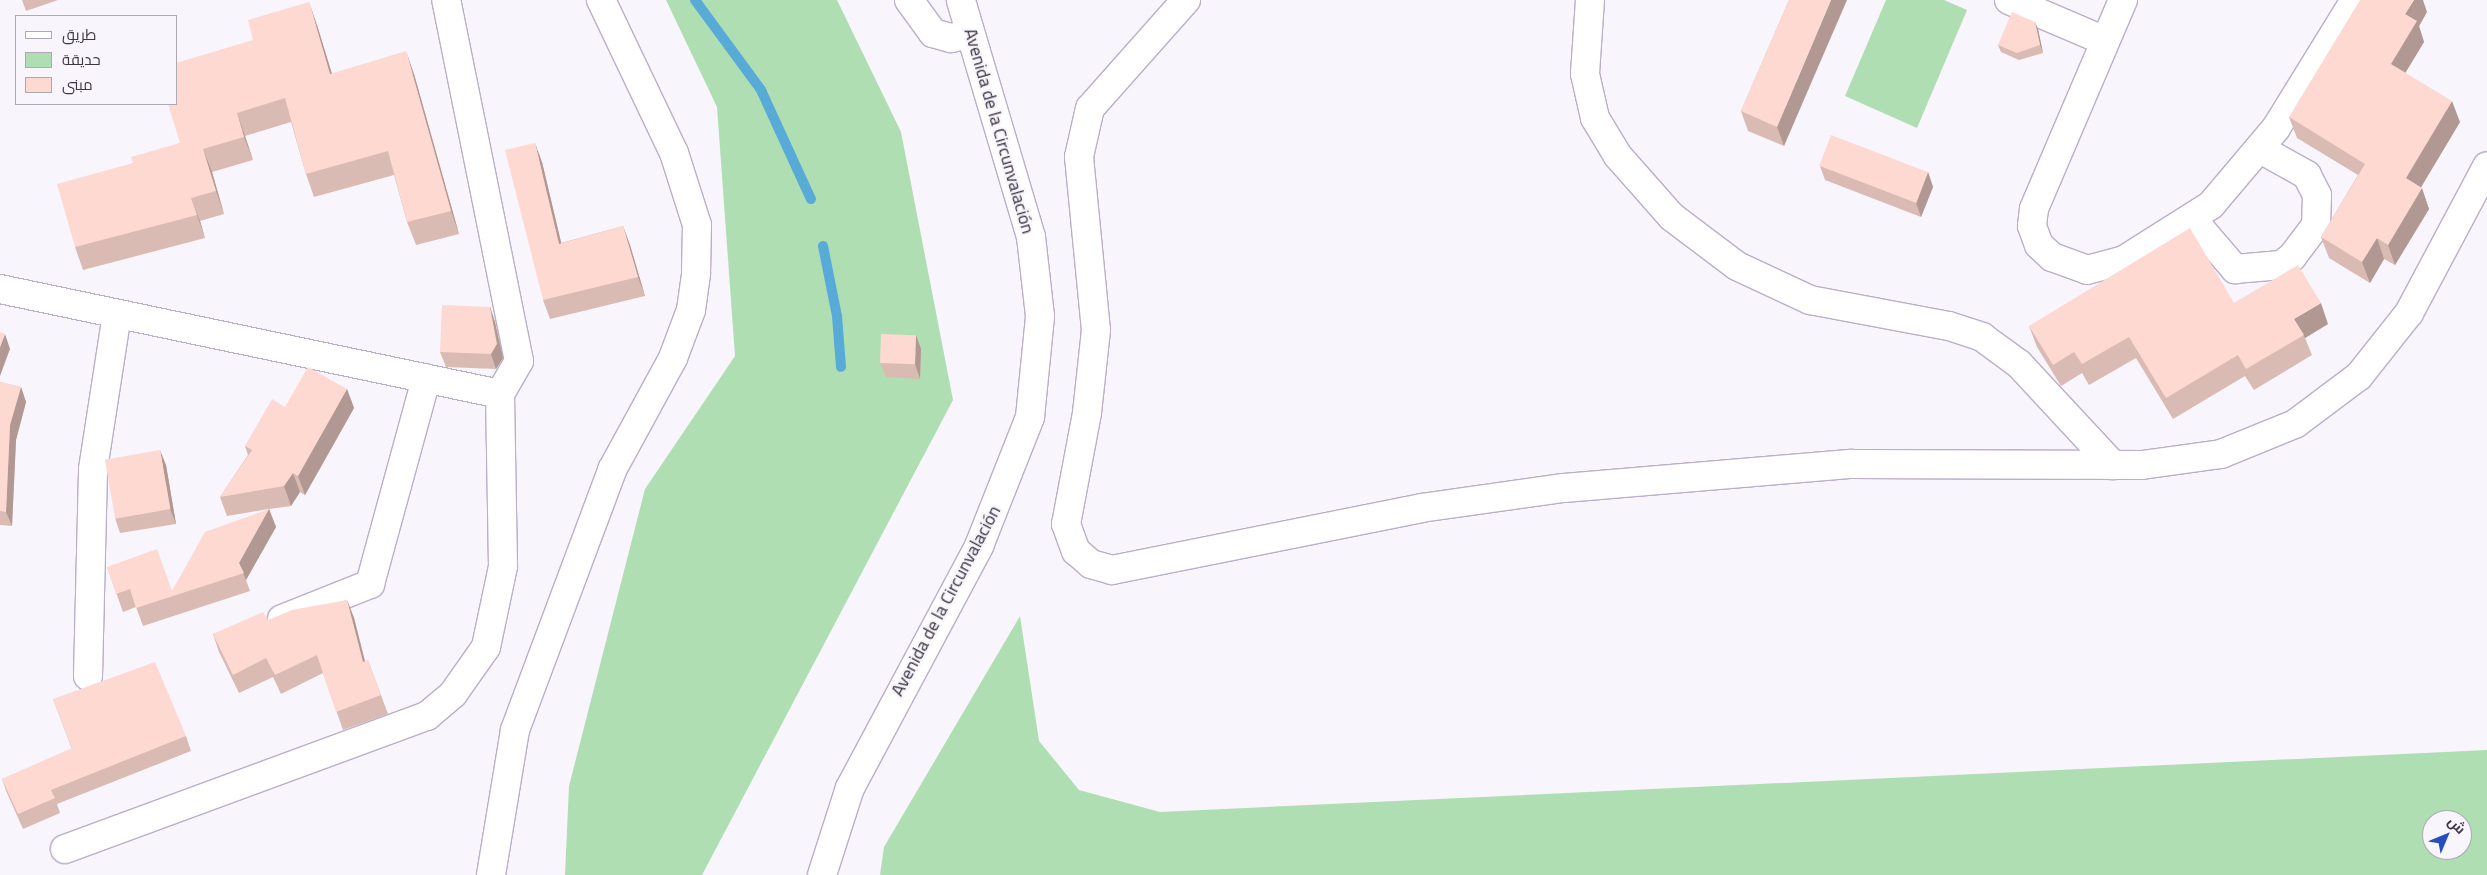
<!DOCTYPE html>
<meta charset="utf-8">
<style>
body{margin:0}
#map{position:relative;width:2487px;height:875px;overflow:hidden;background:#f8f5fc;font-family:Georgia,Cairo,serif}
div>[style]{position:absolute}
.green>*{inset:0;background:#afdeb3}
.stream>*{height:10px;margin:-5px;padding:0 5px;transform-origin:5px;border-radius:5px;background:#59abd7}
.roads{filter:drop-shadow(1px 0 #bbaeca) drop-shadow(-1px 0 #bbaeca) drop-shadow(0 1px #bbaeca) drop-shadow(0 -1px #bbaeca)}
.minor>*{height:28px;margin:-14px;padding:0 14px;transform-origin:14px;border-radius:14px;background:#fff}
.major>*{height:28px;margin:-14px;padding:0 14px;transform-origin:14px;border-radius:14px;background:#fff}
.wall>*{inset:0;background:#dabbb4}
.shaded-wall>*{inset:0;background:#b29892}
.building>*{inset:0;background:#fed9d1;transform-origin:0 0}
span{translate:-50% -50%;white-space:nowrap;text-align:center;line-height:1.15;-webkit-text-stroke:4.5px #f8f5fc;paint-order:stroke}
.street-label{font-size:18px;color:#3c3742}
.legend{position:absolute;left:15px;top:15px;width:162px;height:90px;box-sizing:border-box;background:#f8f5fc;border:1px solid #ada9b2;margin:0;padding:6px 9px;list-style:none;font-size:15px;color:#3c3742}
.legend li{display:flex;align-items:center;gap:10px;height:25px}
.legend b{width:25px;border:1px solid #ada9b2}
.north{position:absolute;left:2422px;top:810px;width:50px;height:50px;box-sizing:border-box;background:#f8f5fc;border:1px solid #ada9b2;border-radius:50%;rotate:45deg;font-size:14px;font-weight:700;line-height:20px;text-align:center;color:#3c3742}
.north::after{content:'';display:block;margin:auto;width:18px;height:22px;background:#284dbc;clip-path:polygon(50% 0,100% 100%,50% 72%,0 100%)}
</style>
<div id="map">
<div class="green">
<i style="clip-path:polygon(666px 0,837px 0,901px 132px,953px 400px,702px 875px,565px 875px,569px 786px,645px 489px,735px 356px,717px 107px)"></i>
<i style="clip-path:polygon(1886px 0,1944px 0,1967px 10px,1917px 128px,1845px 96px)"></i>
<i style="clip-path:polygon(evenodd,1020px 616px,1039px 741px,1079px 790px,1160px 812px,2487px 750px,2487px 875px,880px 875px,884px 847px,1020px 616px,2432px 820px,2462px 820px,2462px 850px,2432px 850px,2432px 820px)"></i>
</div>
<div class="stream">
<i style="left:695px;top:0;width:112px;rotate:53.7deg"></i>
<i style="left:761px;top:90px;width:120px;rotate:65.4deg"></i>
<i style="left:823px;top:246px;width:71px;rotate:78.7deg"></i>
<i style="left:837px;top:316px;width:51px;rotate:85.5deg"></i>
</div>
<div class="roads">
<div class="minor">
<i style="left:909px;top:0;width:41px;rotate:54deg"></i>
<i style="left:933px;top:33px;width:19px;rotate:16deg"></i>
<i style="left:951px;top:38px;width:19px;rotate:-12deg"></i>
<i style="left:1186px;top:0;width:144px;rotate:131.6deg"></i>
<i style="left:1090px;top:108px;width:50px;rotate:102.7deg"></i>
<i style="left:1079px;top:157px;width:174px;rotate:84.4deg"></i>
<i style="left:1096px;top:330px;width:83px;rotate:96.2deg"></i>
<i style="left:1087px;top:413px;width:113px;rotate:100.7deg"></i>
<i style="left:1066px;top:524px;width:29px;rotate:70deg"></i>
<i style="left:1076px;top:551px;width:20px;rotate:41deg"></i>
<i style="left:1091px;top:564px;width:22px;rotate:16deg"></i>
<i style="left:1112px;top:570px;width:315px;rotate:-11.3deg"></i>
<i style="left:1421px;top:508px;width:144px;rotate:-8deg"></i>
<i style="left:1564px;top:488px;width:289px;rotate:-4.8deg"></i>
<i style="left:1852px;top:464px;width:290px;rotate:0.2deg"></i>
<i style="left:2142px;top:465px;width:80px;rotate:-7.9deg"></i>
<i style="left:2221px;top:454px;width:80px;rotate:-22.1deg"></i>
<i style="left:2295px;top:424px;width:80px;rotate:-36.9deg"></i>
<i style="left:2359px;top:376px;width:80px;rotate:-51.6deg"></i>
<i style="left:2409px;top:313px;width:166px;rotate:-62deg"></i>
<i style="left:1590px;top:0;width:74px;rotate:93.9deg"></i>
<i style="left:1585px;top:74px;width:45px;rotate:77.2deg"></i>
<i style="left:1595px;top:118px;width:44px;rotate:58.8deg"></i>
<i style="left:1618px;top:156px;width:81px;rotate:48.5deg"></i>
<i style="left:1672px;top:217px;width:81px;rotate:37deg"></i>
<i style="left:1737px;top:266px;width:81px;rotate:25deg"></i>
<i style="left:1810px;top:300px;width:141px;rotate:10.6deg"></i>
<i style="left:1949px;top:326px;width:35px;rotate:18deg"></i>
<i style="left:1982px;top:337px;width:46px;rotate:36.1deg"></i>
<i style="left:2019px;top:364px;width:138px;rotate:47.1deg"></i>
<i style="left:2009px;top:0;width:104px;rotate:23.1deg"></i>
<i style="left:2123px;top:0;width:227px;rotate:113.1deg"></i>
<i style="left:2034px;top:209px;width:17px;rotate:97deg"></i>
<i style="left:2032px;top:226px;width:20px;rotate:70deg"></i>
<i style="left:2039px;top:245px;width:18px;rotate:43deg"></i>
<i style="left:2052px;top:257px;width:37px;rotate:20deg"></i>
<i style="left:2087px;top:270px;width:38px;rotate:-15deg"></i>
<i style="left:2124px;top:260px;width:103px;rotate:-32.3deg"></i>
<i style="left:2211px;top:205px;width:101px;rotate:-49.8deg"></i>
<i style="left:2276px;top:128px;width:150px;rotate:-58.3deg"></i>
<i style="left:2193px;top:220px;width:65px;rotate:49.4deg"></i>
<i style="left:2235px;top:269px;width:46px;rotate:-5deg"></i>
<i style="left:2281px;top:265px;width:14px;rotate:-36deg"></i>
<i style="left:2292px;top:257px;width:40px;rotate:-53deg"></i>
<i style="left:2316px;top:225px;width:30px;rotate:-88deg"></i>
<i style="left:2317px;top:195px;width:22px;rotate:-117deg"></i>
<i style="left:2307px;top:175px;width:54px;rotate:-151deg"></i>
<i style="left:0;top:289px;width:511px;rotate:11.86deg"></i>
<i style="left:282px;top:619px;width:95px;rotate:-21.7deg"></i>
<i style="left:370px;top:584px;width:213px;rotate:-74.7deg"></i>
<i style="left:88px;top:676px;width:207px;rotate:-88.6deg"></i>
<i style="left:93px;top:469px;width:157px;rotate:-81.2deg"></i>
<i style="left:65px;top:849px;width:386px;rotate:-20.2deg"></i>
<i style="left:427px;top:716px;width:34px;rotate:-40deg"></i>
<i style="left:453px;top:694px;width:57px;rotate:-54.9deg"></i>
<i style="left:486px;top:647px;width:83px;rotate:-78.1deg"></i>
<i style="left:503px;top:566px;width:172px;rotate:-91deg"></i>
<i style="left:500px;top:394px;width:38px;rotate:-60deg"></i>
<i style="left:519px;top:361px;width:368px;rotate:-101.4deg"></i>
<i style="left:491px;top:875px;width:147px;rotate:-80.6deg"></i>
<i style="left:515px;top:730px;width:278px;rotate:-69.5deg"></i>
<i style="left:612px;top:470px;width:128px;rotate:-61.4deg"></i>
<i style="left:673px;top:358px;width:51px;rotate:-69.4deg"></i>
<i style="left:691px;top:310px;width:37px;rotate:-82deg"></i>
<i style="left:696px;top:273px;width:48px;rotate:-88.8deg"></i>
<i style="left:697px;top:225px;width:76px;rotate:-107.7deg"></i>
<i style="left:674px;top:153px;width:170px;rotate:-115.5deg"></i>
</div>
<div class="major">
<i style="left:822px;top:875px;width:91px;rotate:-72.2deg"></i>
<i style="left:850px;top:788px;width:274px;rotate:-61.9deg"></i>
<i style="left:979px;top:546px;width:139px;rotate:-68.4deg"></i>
<i style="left:1030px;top:417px;width:101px;rotate:-84.3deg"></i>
<i style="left:1040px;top:316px;width:80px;rotate:-96.5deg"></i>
<i style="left:1031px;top:237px;width:247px;rotate:-106.5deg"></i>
</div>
</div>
<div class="wall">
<i style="clip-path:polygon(22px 0,58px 0,26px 11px)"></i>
<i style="clip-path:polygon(1789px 0,1784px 146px,1748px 131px,1741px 111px)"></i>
<i style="clip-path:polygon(2427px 12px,2419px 26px,2424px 42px,2405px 73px,2460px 122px,2421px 187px,2429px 209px,2395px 265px,2384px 259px,2370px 283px,2329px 258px,2321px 237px,2358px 175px,2297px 138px,2289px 117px)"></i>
<i style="clip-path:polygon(2035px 22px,2038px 29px,2043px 53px,2019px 60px,2001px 52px,1998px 45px)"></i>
<i style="clip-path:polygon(317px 25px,332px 74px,414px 74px,459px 234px,416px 245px,407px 222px,394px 175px,314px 197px,306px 174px,291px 122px,245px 136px,253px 160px,212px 172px,224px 214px,200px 221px,205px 238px,83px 270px,75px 247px,133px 163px,180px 143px)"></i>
<i style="clip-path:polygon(542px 162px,561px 243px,623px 226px,630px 245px,645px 296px,550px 319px,543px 300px)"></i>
<i style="clip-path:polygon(1820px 166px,1928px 172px,1933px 187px,1921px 217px,1825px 180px)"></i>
<i style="clip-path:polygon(2234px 303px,2328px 324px,2305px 338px,2312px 355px,2254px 390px,2245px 376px,2173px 419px,2136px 358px,2089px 385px,2082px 373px,2061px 386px,2037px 347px,2029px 326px)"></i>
<i style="clip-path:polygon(490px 307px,495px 322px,503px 358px,496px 369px,446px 367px,440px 352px)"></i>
<i style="clip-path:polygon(916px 335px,921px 349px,920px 379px,886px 377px,880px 363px)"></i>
<i style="clip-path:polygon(0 382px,21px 387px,26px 402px,16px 440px,12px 526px,0 525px)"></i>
<i style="clip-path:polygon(347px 389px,354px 408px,305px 495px,300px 492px,291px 506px,269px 509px,276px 527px,246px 580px,250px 591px,143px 626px,136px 607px,123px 612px,107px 567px,172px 591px,269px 509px,227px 516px,220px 497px,248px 455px,245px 446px,285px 407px)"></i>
<i style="clip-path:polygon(166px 465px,176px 524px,120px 533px,115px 518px)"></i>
<i style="clip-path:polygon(347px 600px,354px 618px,365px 662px,368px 660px,388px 714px,343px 730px,323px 673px,281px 694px,273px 677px,239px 693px,219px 652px,213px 634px)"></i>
<i style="clip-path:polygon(53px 699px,186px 736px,191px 751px,57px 804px,60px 813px,23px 829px,7px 793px,2px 779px,72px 749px)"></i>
</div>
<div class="shaded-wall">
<i style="clip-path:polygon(1831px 0,1847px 0,1784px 146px,1777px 127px)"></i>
<i style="clip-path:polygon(2414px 0,2423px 0,2427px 12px,2419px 26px,2424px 42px,2398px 85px,2391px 64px,2405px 14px)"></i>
<i style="clip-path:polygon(309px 2px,317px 25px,339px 97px,330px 74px)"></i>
<i style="clip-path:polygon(2035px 22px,2038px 29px,2043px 53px,2040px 45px)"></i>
<i style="clip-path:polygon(406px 51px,414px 74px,459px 234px,451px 211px)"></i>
<i style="clip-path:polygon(2452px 101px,2460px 122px,2414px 199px,2406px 178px)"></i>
<i style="clip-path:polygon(237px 113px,245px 136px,253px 160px,244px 137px)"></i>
<i style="clip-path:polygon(535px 143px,542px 162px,566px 263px,559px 244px)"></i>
<i style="clip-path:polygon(203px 149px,212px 172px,224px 214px,216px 191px)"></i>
<i style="clip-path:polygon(1928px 172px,1933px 187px,1921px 217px,1916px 203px)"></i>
<i style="clip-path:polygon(2422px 188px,2429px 209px,2395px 265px,2388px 245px)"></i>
<i style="clip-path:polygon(191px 198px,200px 221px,205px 238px,197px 215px)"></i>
<i style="clip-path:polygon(623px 226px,630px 245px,645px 296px,638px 277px)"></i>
<i style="clip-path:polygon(2377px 238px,2384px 259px,2370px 283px,2362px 262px)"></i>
<i style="clip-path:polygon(2321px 303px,2328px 324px,2305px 338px,2294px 319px)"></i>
<i style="clip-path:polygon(490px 307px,495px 322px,503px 358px,496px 369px,491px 354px)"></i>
<i style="clip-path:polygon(5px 334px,10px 349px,0 376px,0 347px)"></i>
<i style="clip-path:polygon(916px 335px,921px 349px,920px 379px,915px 364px)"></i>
<i style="clip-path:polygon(21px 387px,26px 402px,16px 440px,12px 526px,6px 512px,10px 425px)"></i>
<i style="clip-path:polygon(347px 389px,354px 408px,305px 495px,298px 476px)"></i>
<i style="clip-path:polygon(160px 450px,166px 465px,176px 524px,170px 509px)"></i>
<i style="clip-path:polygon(293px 473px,300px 492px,291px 506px,284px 486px)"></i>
<i style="clip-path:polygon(269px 509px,276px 527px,246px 580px,239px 563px)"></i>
<i style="clip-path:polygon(347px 600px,354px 618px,370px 681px,363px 662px)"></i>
</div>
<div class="building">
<i style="clip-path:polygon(1789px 0,1831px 0,1777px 127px,1741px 111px)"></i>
<i style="clip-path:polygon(2360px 0,2414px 0,2405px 14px,2417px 21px,2391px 64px,2452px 101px,2406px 178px,2422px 188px,2388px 245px,2377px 238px,2362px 262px,2321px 237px,2365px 164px,2289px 117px)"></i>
<i style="clip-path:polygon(309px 2px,330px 74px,406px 51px,451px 211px,407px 222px,388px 151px,306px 174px,285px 98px,237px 113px,244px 137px,203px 149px,216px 191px,191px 198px,197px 215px,75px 247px,57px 184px,133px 163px,131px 157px,180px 143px,168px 104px,176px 104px,176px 63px,253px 40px,248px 20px)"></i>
<i style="clip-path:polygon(2012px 12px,2035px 22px,2040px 45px,2017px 53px,1998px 45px)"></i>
<i style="left:1831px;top:135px;width:104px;height:33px;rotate:21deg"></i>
<i style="clip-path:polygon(535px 143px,559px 244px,623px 226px,638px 277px,543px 300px,505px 150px)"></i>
<i style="clip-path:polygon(2190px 228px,2234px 303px,2298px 265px,2321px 303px,2294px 319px,2304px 335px,2246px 369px,2238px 355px,2166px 398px,2129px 337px,2082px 364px,2074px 352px,2053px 365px,2029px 326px)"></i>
<i style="clip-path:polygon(442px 305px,490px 307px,497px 344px,491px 354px,440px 352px)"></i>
<i style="clip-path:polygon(0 332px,5px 334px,0 347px)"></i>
<i style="left:881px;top:334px;width:35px;height:29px;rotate:2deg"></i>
<i style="clip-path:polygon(308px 367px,347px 389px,298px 476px,293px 473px,284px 486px,220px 497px,252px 450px,245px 446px,272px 399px,285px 407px)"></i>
<i style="clip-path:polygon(0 382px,21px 387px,10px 425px,6px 512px,0 511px)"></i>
<i style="left:160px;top:450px;width:60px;height:56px;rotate:80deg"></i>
<i style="clip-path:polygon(269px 509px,239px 563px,244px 573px,136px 608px,130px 589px,116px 594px,107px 567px,157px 549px,172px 591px,205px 532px)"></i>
<i style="clip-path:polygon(347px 600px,363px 662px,368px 660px,381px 695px,336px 712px,317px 655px,275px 675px,266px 658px,233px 675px,213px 634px,263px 612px,268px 620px,292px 610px)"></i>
<i style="clip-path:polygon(155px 662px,186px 736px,51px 790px,55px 798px,18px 814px,2px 779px,72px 748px,53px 699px)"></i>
</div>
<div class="street-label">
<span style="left:999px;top:131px;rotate:74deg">Avenida de la Circunvalación</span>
<span style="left:946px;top:601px;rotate:-62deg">Avenida de la Circunvalación</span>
</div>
<ul class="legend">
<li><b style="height:6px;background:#fff"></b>طريق</li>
<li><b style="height:14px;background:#afdeb3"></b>حديقة</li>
<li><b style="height:14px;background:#fed9d1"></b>مبنى</li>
</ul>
<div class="north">ش</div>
</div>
